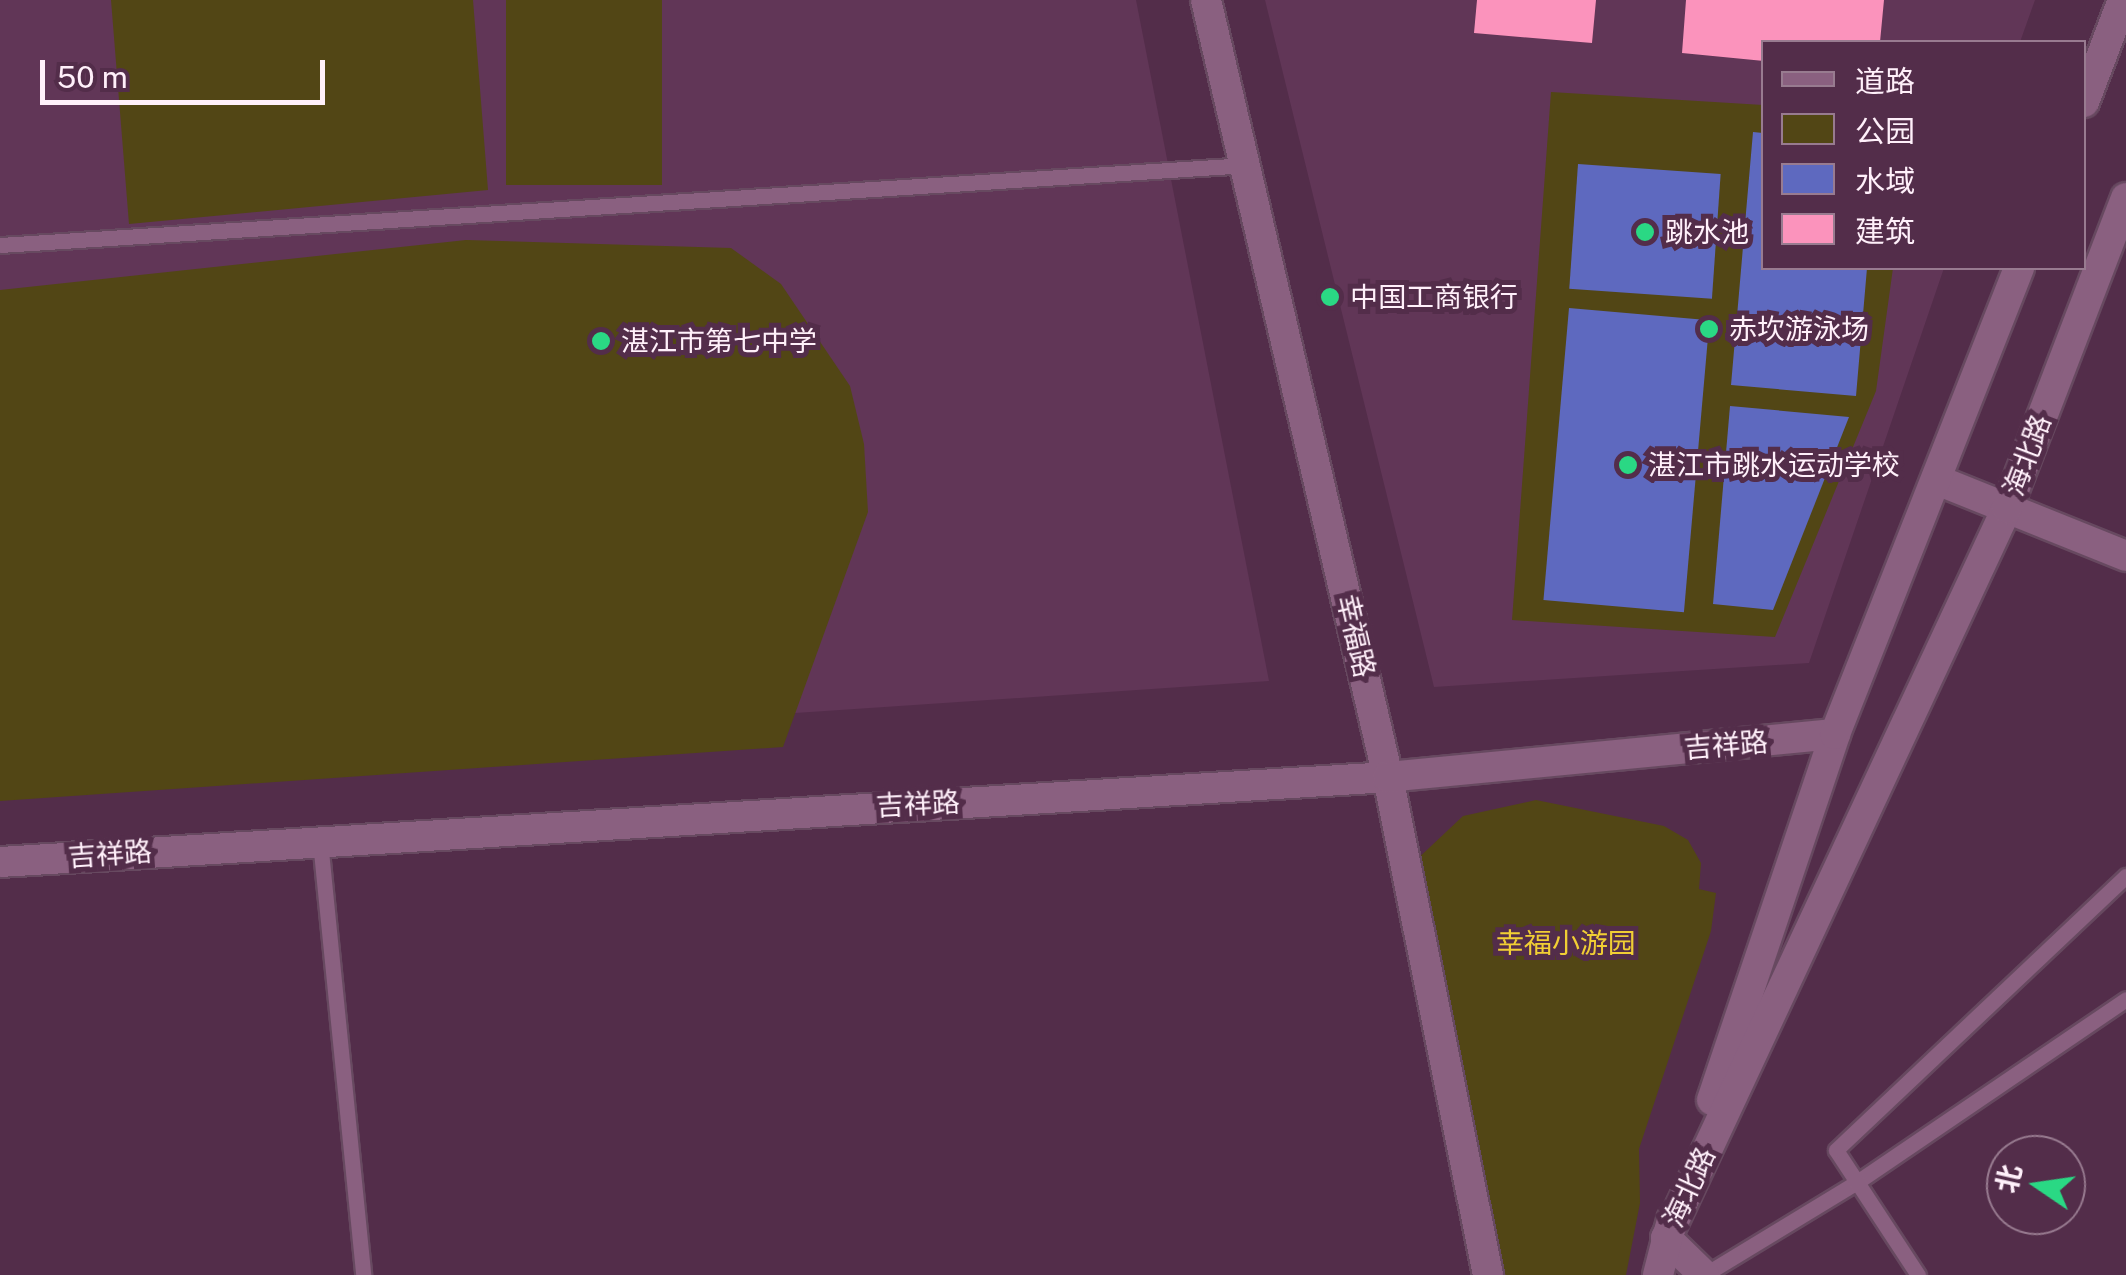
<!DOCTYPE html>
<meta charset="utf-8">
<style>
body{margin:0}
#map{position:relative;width:2126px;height:1275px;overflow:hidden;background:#532d4a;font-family:"Public Sans","Noto Sans SC",sans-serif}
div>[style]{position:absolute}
.built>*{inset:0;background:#613657}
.green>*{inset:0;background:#524615;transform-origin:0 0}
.water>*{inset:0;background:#5e69bf;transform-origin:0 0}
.building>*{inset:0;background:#fb93bc}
.roads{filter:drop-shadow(2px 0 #674960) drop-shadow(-2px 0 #674960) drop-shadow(0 2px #674960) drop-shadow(0 -2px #674960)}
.lane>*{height:15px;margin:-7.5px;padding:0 7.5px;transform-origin:7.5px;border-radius:7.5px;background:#8a6080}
.street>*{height:30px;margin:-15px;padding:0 15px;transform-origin:15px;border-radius:15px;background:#8a6080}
.secondary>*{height:30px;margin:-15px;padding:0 15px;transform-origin:15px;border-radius:15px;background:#8a6080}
.dots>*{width:28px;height:28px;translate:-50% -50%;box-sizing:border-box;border:5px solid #532d4a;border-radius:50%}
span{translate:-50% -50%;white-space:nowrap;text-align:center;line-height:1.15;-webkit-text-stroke:10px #532d4a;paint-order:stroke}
.poi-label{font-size:28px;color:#fff0fa}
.left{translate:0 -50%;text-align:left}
.street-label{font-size:28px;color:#fff0fa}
.park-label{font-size:28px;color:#f1cf34}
.legend{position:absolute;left:1761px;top:40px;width:325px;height:230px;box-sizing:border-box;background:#532d4a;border:2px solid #987b90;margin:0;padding:12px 18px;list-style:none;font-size:30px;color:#fff0fa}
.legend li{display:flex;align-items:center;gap:20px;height:50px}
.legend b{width:50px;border:2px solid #987b90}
.north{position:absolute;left:1986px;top:1135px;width:100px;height:100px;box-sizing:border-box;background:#532d4a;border:2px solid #987b90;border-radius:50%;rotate:283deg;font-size:28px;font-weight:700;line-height:40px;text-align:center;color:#fff0fa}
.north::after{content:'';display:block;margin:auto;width:35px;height:45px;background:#2ad884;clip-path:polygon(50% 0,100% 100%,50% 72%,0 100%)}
.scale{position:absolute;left:40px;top:60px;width:285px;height:45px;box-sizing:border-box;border:5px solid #fff0fa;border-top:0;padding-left:12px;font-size:30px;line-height:35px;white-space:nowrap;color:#fff0fa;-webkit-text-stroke:8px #532d4a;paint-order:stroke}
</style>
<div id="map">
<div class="built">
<i style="clip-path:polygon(0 0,1136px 0,1269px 681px,0 767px)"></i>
<i style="clip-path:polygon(1265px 0,2035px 0,2020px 42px,1764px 42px,1764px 268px,1944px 268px,1809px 663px,1434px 687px)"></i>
</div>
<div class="green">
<i style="clip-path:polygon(111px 0,473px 0,488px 190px,129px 224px)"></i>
<i style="left:506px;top:0;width:156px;height:185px"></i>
<i style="clip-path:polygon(1551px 92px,1763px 105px,1764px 268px,1893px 268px,1876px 391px,1775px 637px,1512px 620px)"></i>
<i style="clip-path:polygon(466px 240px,731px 248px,781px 284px,850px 386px,864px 444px,868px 512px,783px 747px,0 801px,0 290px)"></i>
<i style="clip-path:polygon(1536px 800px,1664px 826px,1688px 840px,1701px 863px,1699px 889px,1716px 893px,1711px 931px,1639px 1149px,1640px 1203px,1626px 1275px,1496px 1275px,1412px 864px,1463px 816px)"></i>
</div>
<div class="water">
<i style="clip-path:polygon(1753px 132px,1763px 133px,1764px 268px,1867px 268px,1856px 396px,1731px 385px)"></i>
<i style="left:1578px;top:164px;width:143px;height:125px;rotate:4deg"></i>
<i style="left:1569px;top:308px;width:141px;height:293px;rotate:5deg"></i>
<i style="clip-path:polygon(1730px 406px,1849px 417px,1773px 610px,1713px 604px)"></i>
</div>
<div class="building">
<i style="clip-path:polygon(1477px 0,1596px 0,1592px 43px,1474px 33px)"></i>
<i style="clip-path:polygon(1686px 0,1884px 0,1880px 42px,1764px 42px,1764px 61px,1682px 53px)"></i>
</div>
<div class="roads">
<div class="lane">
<i style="left:0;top:245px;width:1251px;rotate:-3.67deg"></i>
<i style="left:320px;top:841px;width:436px;rotate:84.3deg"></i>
<i style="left:1704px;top:1275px;width:179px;rotate:-31.3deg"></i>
<i style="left:1857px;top:1182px;width:325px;rotate:-34.2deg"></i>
<i style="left:1918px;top:1275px;width:149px;rotate:-123.3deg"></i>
<i style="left:1836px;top:1150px;width:399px;rotate:-43.4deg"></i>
</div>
<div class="street">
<i style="left:1206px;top:0;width:798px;rotate:76.82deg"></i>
<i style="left:1388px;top:777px;width:508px;rotate:78.65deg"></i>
<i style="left:1937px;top:480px;width:204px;rotate:21.9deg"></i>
</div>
<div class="secondary">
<i style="left:2084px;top:102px;width:109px;rotate:-69.1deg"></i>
<i style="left:0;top:862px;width:1391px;rotate:-3.5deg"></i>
<i style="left:1388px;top:777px;width:449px;rotate:-5.5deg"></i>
<i style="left:1712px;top:1100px;width:386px;rotate:-71.4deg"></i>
<i style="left:1835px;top:734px;width:501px;rotate:-68.45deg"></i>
<i style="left:1666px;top:1238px;width:806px;rotate:-64.96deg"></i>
<i style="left:2007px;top:508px;width:332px;rotate:-69deg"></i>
<i style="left:1666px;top:1238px;width:53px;rotate:44.2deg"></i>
<i style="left:1658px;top:1275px;width:57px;rotate:-75.7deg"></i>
</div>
</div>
<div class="dots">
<i style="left:1645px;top:232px;background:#2ad884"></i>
<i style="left:1330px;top:297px;background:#2ad884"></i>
<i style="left:1709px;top:329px;background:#2ad884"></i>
<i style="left:601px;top:341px;background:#2ad884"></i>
<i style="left:1628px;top:465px;background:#2ad884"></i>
</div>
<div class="poi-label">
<span class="left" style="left:1665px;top:232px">跳水池</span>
<span class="left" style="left:1350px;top:297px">中国工商银行</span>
<span class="left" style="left:1729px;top:329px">赤坎游泳场</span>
<span class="left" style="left:621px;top:341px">湛江市第七中学</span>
<span class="left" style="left:1648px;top:465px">湛江市跳水运动学校</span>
</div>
<div class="street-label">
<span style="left:2027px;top:455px;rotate:-69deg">海北路</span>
<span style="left:1356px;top:636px;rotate:77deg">幸福路</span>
<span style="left:1726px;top:745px;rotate:-5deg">吉祥路</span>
<span style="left:918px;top:804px;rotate:-3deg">吉祥路</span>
<span style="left:110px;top:854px;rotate:-4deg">吉祥路</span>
<span style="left:1689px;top:1187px;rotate:-65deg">海北路</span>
</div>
<div class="park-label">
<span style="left:1566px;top:943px">幸福小游园</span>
</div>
<ul class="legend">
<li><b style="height:12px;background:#8a6080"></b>道路</li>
<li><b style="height:28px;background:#524615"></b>公园</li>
<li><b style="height:28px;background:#5e69bf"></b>水域</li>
<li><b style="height:28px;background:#fb93bc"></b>建筑</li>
</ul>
<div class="north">北</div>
<div class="scale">50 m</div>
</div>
